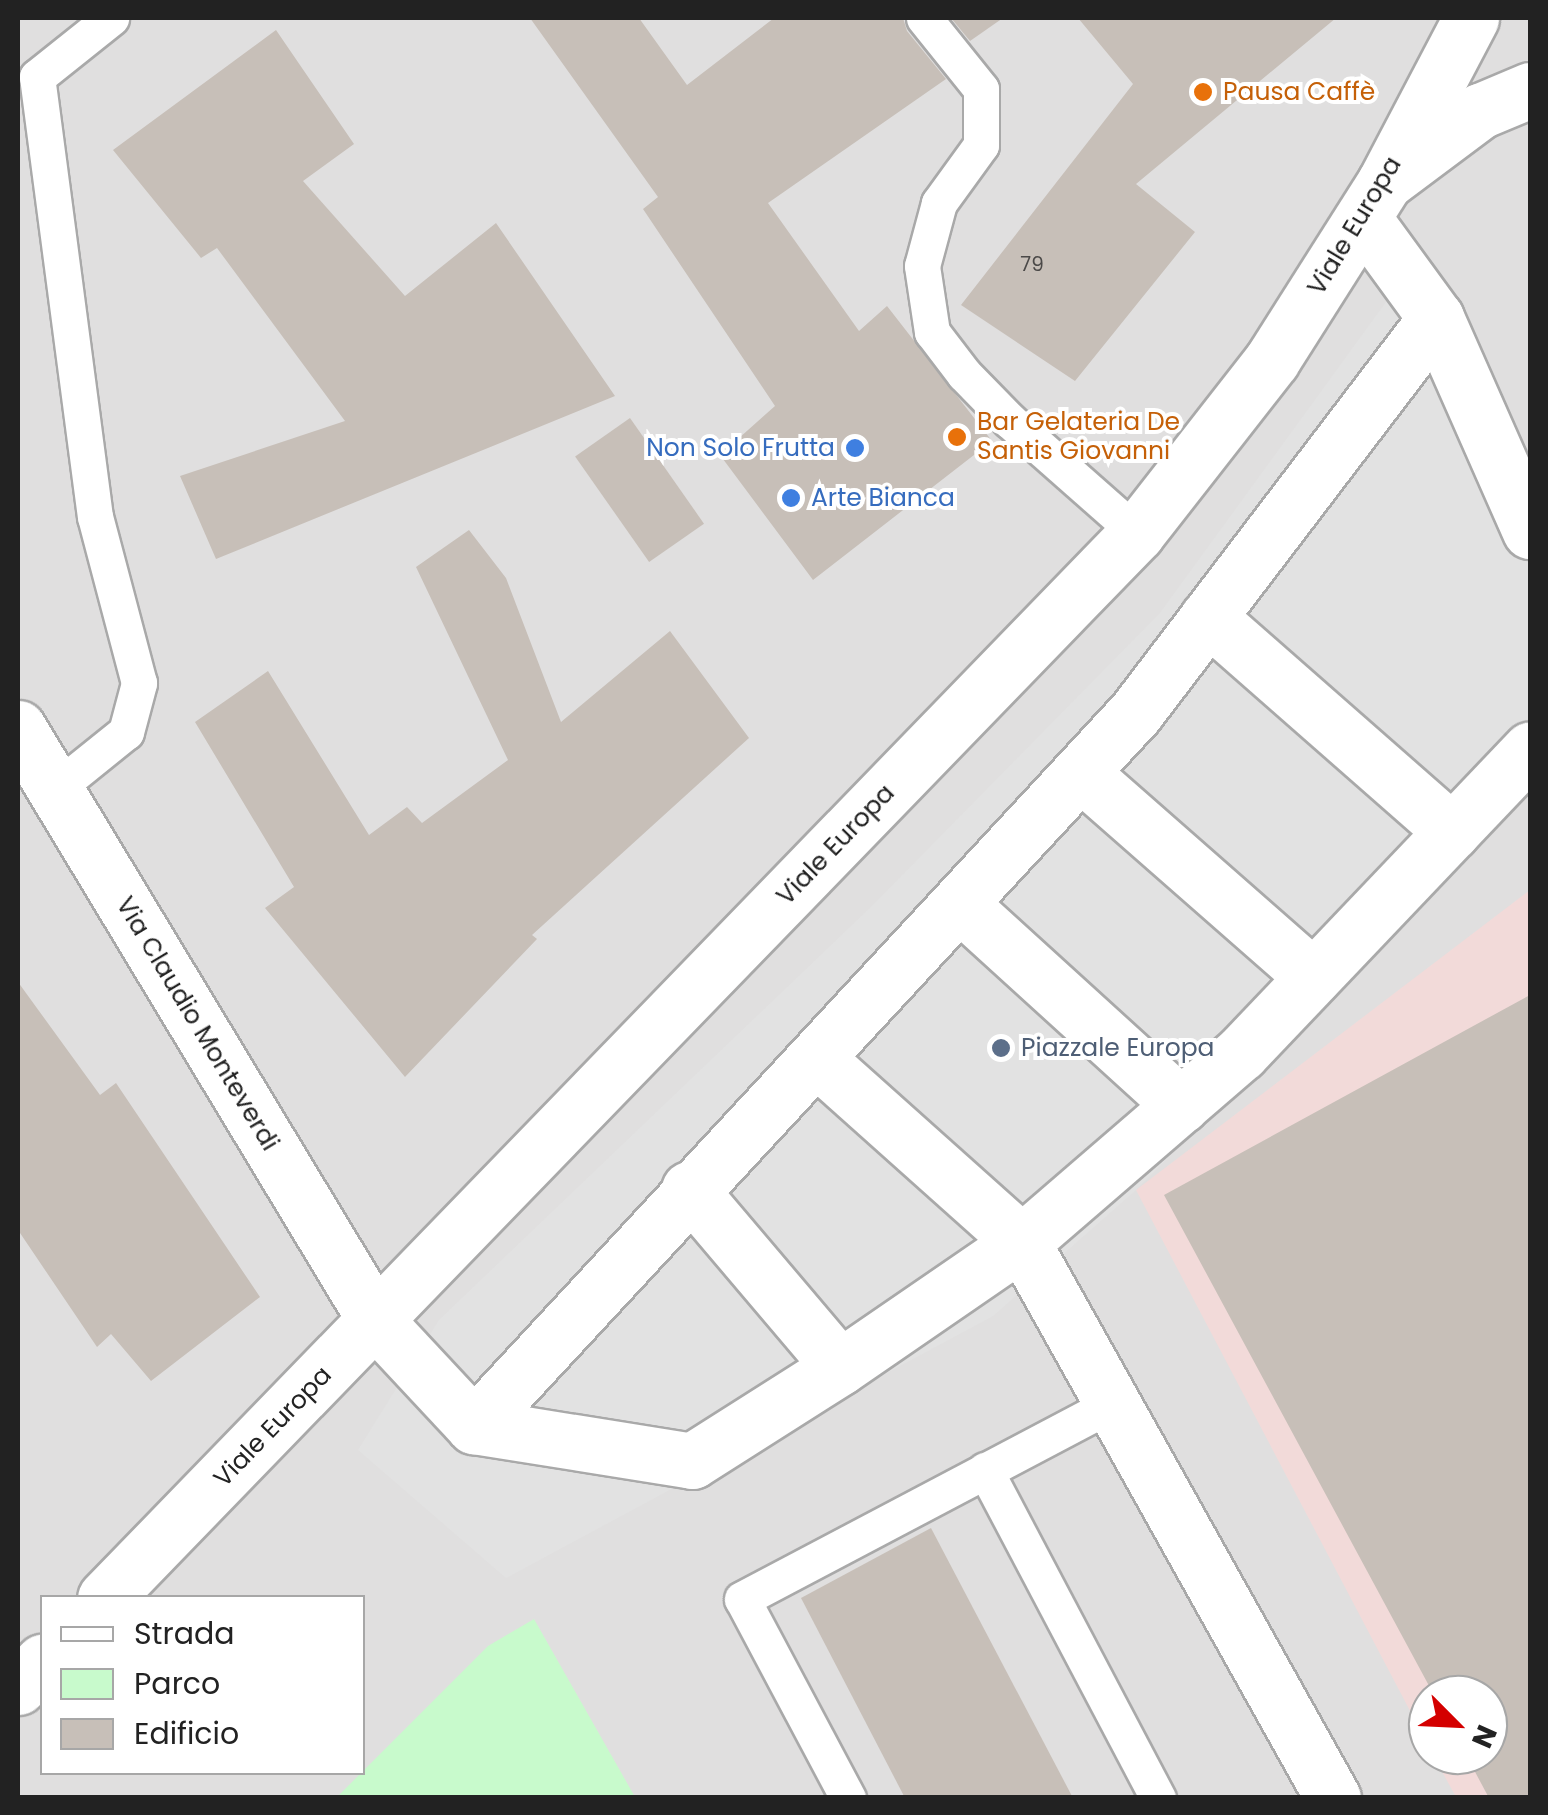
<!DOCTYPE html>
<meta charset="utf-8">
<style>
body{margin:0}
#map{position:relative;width:1548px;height:1815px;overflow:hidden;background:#f2efe9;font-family:Poppins,sans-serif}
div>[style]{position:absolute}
.residential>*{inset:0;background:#e0dfdf}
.commercial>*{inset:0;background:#f2dad9}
.park>*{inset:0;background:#c8facc}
.parking>*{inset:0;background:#e2e2e2}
.building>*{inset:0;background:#c7bfb8;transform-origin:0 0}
.roads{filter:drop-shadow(2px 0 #a9a9a9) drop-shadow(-2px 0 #a9a9a9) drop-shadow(0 2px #a9a9a9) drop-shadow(0 -2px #a9a9a9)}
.service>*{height:35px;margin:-17.5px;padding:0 17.5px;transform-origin:17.5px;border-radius:17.5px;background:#fff}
.minor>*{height:55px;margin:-27.5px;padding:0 27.5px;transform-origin:27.5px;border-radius:27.5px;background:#fff}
.tertiary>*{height:55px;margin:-27.5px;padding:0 27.5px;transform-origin:27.5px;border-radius:27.5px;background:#fff}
.dots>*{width:28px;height:28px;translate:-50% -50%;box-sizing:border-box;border:5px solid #fff;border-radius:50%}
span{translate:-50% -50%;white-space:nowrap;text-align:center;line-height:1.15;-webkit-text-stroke:8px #fff;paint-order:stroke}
.number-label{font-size:20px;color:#4b4948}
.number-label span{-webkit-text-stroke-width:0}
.food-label{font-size:25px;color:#c56008}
.left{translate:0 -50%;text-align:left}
.street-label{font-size:25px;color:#222}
.shop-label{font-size:25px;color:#366cbe}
.right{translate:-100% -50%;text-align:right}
.service-label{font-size:25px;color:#4e5e75}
.frame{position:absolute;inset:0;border:20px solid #222;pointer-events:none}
.legend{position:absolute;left:40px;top:1595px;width:325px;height:180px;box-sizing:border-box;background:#fff;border:2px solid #a7a7a7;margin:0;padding:12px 18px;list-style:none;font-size:30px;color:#222}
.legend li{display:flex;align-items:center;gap:20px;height:50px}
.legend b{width:50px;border:2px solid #a7a7a7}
.north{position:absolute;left:1408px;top:1675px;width:100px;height:100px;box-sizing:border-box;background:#fff;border:2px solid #a7a7a7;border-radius:50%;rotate:114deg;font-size:28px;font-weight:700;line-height:40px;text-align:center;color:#222}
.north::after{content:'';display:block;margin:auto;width:35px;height:45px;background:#d40000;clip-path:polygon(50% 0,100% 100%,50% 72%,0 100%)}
</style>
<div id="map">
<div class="residential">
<i style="clip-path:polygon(evenodd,18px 18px,1530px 18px,1530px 1797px,18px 1797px,18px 18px,42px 1598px,362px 1598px,362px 1772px,42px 1772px,42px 1598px,18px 18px,1428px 1695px,1488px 1695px,1488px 1755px,1428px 1755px,1428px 1695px)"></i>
</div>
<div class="commercial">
<i style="clip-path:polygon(1530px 890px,1530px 1797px,1456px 1797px,1433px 1755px,1488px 1755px,1488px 1695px,1428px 1695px,1428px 1745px,1136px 1190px)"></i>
</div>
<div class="park">
<i style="clip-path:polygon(534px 1619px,635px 1797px,337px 1797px,488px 1646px)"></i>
</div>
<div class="parking">
<i style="clip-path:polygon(1410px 269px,1530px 495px,1530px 793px,1136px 1190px,993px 1316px,506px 1578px,358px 1450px,439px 1320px,873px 905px,1160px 613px)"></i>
</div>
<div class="building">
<i style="clip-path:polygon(530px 18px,639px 18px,687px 85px,774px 18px,903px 18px,907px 31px,946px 79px,768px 203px,859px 331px,887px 306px,992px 441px,813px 580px,720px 455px,775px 406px,643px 209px,658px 197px)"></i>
<i style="clip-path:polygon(951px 18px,1003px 18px,970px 41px)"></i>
<i style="clip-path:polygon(1078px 18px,1336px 18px,1136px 184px,1195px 232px,1075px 381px,961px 305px,1133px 84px)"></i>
<i style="clip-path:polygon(276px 30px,354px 144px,303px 181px,405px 296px,496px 223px,615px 396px,216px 559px,180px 476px,345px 421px,217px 248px,201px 258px,113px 150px)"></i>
<i style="left:630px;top:418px;width:129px;height:67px;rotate:55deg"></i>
<i style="clip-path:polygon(469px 530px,506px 578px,561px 722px,670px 631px,749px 738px,532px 935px,537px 939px,405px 1077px,265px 908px,294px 887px,195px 722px,268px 671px,369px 835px,407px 807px,422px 823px,508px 760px,416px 567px)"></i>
<i style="clip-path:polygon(18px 982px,100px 1095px,116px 1083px,260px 1297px,151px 1381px,111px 1334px,97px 1347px,18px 1230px)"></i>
<i style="clip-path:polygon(1530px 995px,1530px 1798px,1489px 1798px,1466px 1755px,1488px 1755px,1488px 1695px,1434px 1695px,1164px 1195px)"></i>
<i style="clip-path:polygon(931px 1528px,1073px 1798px,905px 1798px,801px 1598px)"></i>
</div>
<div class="roads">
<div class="service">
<i style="left:924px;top:18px;width:91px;rotate:51.2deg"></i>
<i style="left:981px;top:89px;width:56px;rotate:90deg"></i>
<i style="left:981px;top:145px;width:72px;rotate:125.9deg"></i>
<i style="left:939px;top:203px;width:65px;rotate:105.1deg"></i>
<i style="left:922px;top:266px;width:67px;rotate:81.4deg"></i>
<i style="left:932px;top:332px;width:53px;rotate:52.7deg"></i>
<i style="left:964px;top:374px;width:66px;rotate:45.6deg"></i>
<i style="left:1010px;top:421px;width:169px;rotate:41.4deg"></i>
<i style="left:55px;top:789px;width:91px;rotate:-38.8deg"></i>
<i style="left:126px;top:732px;width:51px;rotate:-75.1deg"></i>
<i style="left:139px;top:683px;width:172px;rotate:-104.8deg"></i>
<i style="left:95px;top:517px;width:444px;rotate:-97.5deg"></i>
<i style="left:37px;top:77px;width:95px;rotate:-38.6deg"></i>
<i style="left:985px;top:1470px;width:371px;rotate:62.2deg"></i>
<i style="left:848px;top:1798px;width:225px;rotate:-118deg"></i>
<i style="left:742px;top:1599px;width:420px;rotate:-27.8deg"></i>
</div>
<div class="minor">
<i style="left:1385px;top:182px;width:119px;rotate:-36.8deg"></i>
<i style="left:1480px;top:111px;width:54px;rotate:-22.8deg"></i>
<i style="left:1363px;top:218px;width:124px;rotate:53.9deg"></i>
<i style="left:1436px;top:318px;width:233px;rotate:66.2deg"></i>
<i style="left:1208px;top:617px;width:325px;rotate:41.3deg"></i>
<i style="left:18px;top:728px;width:693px;rotate:58.88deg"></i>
<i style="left:376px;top:1321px;width:144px;rotate:47deg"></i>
<i style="left:474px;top:1426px;width:974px;rotate:-47.16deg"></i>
<i style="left:1136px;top:712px;width:495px;rotate:-52.7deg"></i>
<i style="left:1081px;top:773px;width:309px;rotate:41.3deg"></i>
<i style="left:960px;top:904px;width:299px;rotate:42.3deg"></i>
<i style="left:817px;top:1059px;width:275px;rotate:41.8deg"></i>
<i style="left:1022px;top:1242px;width:637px;rotate:60.78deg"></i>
<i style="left:689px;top:1189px;width:233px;rotate:49.7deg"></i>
<i style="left:840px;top:1367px;width:221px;rotate:-34.5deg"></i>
<i style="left:1022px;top:1242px;width:289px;rotate:-40.8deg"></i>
<i style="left:1241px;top:1053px;width:419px;rotate:-46.4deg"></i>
<i style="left:474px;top:1426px;width:221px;rotate:9.1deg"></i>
<i style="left:692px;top:1461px;width:175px;rotate:-32.4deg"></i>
</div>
<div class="tertiary">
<i style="left:105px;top:1598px;width:1483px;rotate:-45.9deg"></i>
<i style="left:1137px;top:533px;width:219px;rotate:-52deg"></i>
<i style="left:1272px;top:360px;width:211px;rotate:-57.6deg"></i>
<i style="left:1385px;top:182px;width:185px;rotate:-62.3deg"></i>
<i style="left:18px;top:1687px;width:35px;rotate:-46deg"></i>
</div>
</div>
<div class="dots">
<i style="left:1203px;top:92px;background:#e8710a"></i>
<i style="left:957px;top:437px;background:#e8710a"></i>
<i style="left:855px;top:448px;background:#3f7fe0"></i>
<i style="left:791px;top:498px;background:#3f7fe0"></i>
<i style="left:1001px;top:1048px;background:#5c6f8a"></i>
</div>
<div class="number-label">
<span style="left:1032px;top:264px">79</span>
</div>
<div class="food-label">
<span class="left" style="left:1223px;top:92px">Pausa Caffè</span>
<span class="left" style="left:977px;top:437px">Bar Gelateria De<br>Santis Giovanni</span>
</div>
<div class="street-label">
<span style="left:1355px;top:226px;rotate:-59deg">Viale Europa</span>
<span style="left:836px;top:845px;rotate:-46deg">Viale Europa</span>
<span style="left:197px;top:1024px;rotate:59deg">Via Claudio Monteverdi</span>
<span style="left:273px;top:1427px;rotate:-46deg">Viale Europa</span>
</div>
<div class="shop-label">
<span class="right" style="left:835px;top:448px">Non Solo Frutta</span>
<span class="left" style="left:811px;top:498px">Arte Bianca</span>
</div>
<div class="service-label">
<span class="left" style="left:1021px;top:1048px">Piazzale Europa</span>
</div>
<div class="frame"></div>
<ul class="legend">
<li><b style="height:12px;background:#fff"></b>Strada</li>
<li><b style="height:28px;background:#c8facc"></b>Parco</li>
<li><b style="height:28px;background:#c7bfb8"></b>Edificio</li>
</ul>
<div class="north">N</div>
</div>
